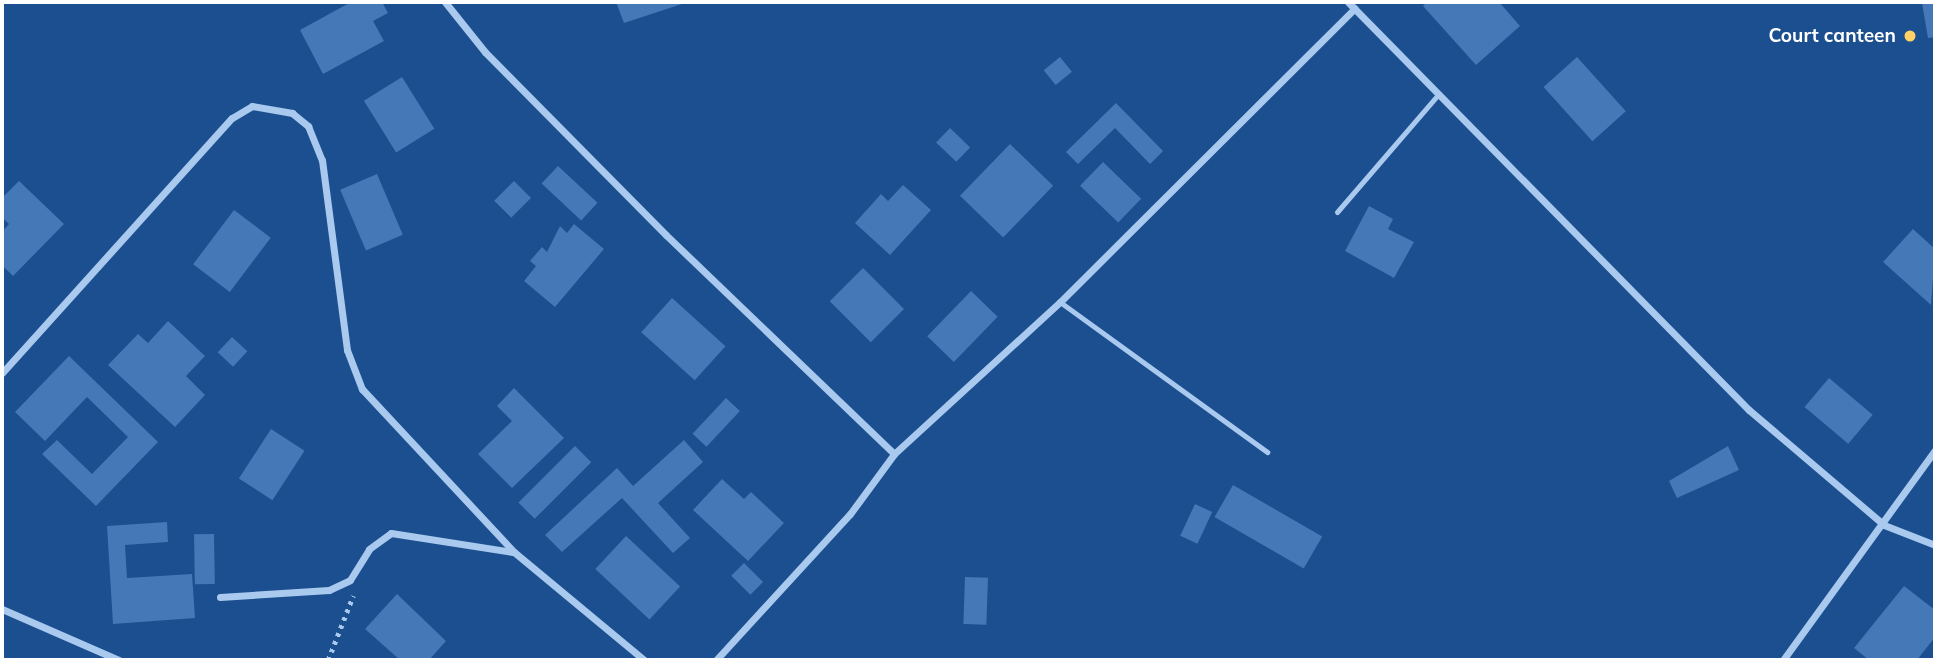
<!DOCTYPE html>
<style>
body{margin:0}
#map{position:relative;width:1937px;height:662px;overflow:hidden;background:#1b4f8f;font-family:Mulish,sans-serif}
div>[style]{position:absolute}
.building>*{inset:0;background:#4478b7;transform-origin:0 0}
.path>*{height:4.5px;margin-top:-2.25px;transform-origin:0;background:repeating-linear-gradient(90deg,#a9c9ee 0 3.5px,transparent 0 8.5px)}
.lane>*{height:5px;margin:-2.5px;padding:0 2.5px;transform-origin:2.5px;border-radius:2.5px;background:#a9c9ee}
.street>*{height:7px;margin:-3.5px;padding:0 3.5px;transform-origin:3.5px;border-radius:3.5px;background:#a9c9ee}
.dots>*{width:19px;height:19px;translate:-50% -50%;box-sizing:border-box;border:4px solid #1b4f8f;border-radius:50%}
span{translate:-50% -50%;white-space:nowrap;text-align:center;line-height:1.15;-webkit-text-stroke:5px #1b4f8f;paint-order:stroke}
.poi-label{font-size:19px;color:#fff;font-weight:700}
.right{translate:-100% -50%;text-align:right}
.frame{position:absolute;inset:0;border:4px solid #fff;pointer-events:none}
</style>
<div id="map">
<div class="building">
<i style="clip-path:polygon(351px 2px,382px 2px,388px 13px,373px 21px,384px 41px,323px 74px,300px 30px)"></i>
<i style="clip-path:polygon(616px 2px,688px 2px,624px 23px)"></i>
<i style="clip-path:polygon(1427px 2px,1499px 2px,1520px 26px,1476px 65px,1423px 6px)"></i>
<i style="clip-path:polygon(1935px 2px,1935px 37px,1928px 38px,1922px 3px)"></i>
<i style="left:1060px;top:57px;width:19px;height:21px;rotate:51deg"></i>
<i style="left:1577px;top:57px;width:73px;height:45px;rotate:48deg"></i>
<i style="left:402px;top:77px;width:61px;height:45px;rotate:58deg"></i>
<i style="clip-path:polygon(1116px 103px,1163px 151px,1150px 164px,1115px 128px,1078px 164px,1066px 152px)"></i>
<i style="left:950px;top:128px;width:28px;height:20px;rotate:44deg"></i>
<i style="left:1010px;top:144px;width:60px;height:72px;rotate:44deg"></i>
<i style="left:1103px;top:162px;width:53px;height:33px;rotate:44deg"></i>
<i style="left:558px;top:166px;width:54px;height:24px;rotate:43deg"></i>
<i style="left:377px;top:174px;width:66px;height:40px;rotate:67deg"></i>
<i style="clip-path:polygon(19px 181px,64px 224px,13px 276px,2px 265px,2px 232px,9px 224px,2px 217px,2px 198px)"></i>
<i style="left:514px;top:181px;width:24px;height:28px;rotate:45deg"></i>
<i style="clip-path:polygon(903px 185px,931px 210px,890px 255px,855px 223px,881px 194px,888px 201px)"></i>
<i style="clip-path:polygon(1369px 206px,1393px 219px,1388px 229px,1414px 242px,1394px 278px,1345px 251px)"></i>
<i style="left:234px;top:210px;width:46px;height:68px;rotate:37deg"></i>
<i style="clip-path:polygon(574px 224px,604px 249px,555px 307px,524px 281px,536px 266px,530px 261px,542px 247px,547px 252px,560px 226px,567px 233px)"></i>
<i style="clip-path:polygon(1913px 229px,1935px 249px,1931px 305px,1883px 262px)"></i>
<i style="left:863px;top:268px;width:58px;height:47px;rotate:45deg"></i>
<i style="left:971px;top:291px;width:37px;height:63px;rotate:44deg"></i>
<i style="left:672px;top:298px;width:72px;height:46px;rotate:42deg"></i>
<i style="clip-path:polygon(168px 321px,205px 356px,186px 376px,205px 395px,175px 427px,108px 365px,138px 334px,148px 343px)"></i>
<i style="left:232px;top:337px;width:21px;height:21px;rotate:43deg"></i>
<i style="clip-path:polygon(69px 356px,158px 442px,96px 506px,42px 454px,57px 440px,92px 474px,128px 437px,87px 397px,45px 441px,15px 412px)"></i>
<i style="left:1829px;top:378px;width:57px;height:38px;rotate:40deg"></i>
<i style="clip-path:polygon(514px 388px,564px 438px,512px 488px,478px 454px,512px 421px,497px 406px)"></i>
<i style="left:726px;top:398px;width:19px;height:49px;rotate:43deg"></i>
<i style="left:271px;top:429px;width:40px;height:59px;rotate:33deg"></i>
<i style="clip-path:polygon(684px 440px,703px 462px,658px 503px,690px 538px,673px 553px,622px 498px,562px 552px,545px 535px,617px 468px,633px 486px)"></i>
<i style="left:575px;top:446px;width:23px;height:80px;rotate:45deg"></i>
<i style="clip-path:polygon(1728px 446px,1739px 470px,1677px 498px,1669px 481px)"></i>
<i style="clip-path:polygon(722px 479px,744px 499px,751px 492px,784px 523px,748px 561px,693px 510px)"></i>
<i style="left:1233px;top:485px;width:103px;height:37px;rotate:30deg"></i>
<i style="left:1195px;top:504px;width:19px;height:35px;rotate:25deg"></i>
<i style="clip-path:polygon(167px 522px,168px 542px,125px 545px,127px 578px,192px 574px,195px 618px,113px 624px,107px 526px)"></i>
<i style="left:214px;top:534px;width:50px;height:20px;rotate:89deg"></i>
<i style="left:626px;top:536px;width:74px;height:45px;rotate:43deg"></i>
<i style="left:744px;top:563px;width:27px;height:18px;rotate:45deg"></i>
<i style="left:965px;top:577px;width:23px;height:47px;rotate:2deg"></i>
<i style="clip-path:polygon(1904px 586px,1935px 610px,1935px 637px,1917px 660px,1869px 660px,1854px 648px)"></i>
<i style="clip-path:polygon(397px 594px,446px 641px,429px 660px,400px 660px,365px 629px)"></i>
</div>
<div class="path">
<i style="left:328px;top:660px;width:69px;rotate:-68.7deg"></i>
</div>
<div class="lane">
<i style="left:1337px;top:212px;width:152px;rotate:-49.3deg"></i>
<i style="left:1060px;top:302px;width:256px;rotate:35.9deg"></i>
</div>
<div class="street">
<i style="left:445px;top:2px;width:64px;rotate:51.3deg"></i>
<i style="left:485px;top:52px;width:257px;rotate:45.3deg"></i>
<i style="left:666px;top:235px;width:316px;rotate:43.8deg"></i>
<i style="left:1348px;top:2px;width:572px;rotate:45.5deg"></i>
<i style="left:1749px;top:410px;width:177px;rotate:40.4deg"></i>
<i style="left:1884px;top:525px;width:55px;rotate:21.4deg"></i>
<i style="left:2px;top:373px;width:343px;rotate:-48deg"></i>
<i style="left:232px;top:118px;width:23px;rotate:-31deg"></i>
<i style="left:252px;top:106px;width:41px;rotate:9.9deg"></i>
<i style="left:292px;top:113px;width:21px;rotate:39deg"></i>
<i style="left:308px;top:126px;width:37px;rotate:68deg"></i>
<i style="left:322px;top:160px;width:192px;rotate:82.5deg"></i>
<i style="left:347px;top:350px;width:42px;rotate:69deg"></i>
<i style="left:362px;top:389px;width:223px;rotate:47deg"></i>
<i style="left:514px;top:552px;width:169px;rotate:39.7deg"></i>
<i style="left:220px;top:597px;width:109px;rotate:-3.7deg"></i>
<i style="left:329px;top:590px;width:23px;rotate:-25deg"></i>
<i style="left:350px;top:580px;width:36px;rotate:-58deg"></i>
<i style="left:369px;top:549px;width:27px;rotate:-36deg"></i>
<i style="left:391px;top:533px;width:123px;rotate:8.9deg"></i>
<i style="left:2px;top:609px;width:128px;rotate:23.6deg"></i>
<i style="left:716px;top:660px;width:198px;rotate:-47.5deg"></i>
<i style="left:850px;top:514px;width:74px;rotate:-53.7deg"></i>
<i style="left:894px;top:454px;width:225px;rotate:-42.5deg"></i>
<i style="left:1060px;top:302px;width:416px;rotate:-44.9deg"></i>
<i style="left:1783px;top:660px;width:259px;rotate:-54.1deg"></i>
</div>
<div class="dots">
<i style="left:1910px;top:36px;background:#ffd166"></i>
</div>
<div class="poi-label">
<span class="right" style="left:1896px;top:36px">Court canteen</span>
</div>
<div class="frame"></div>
</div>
